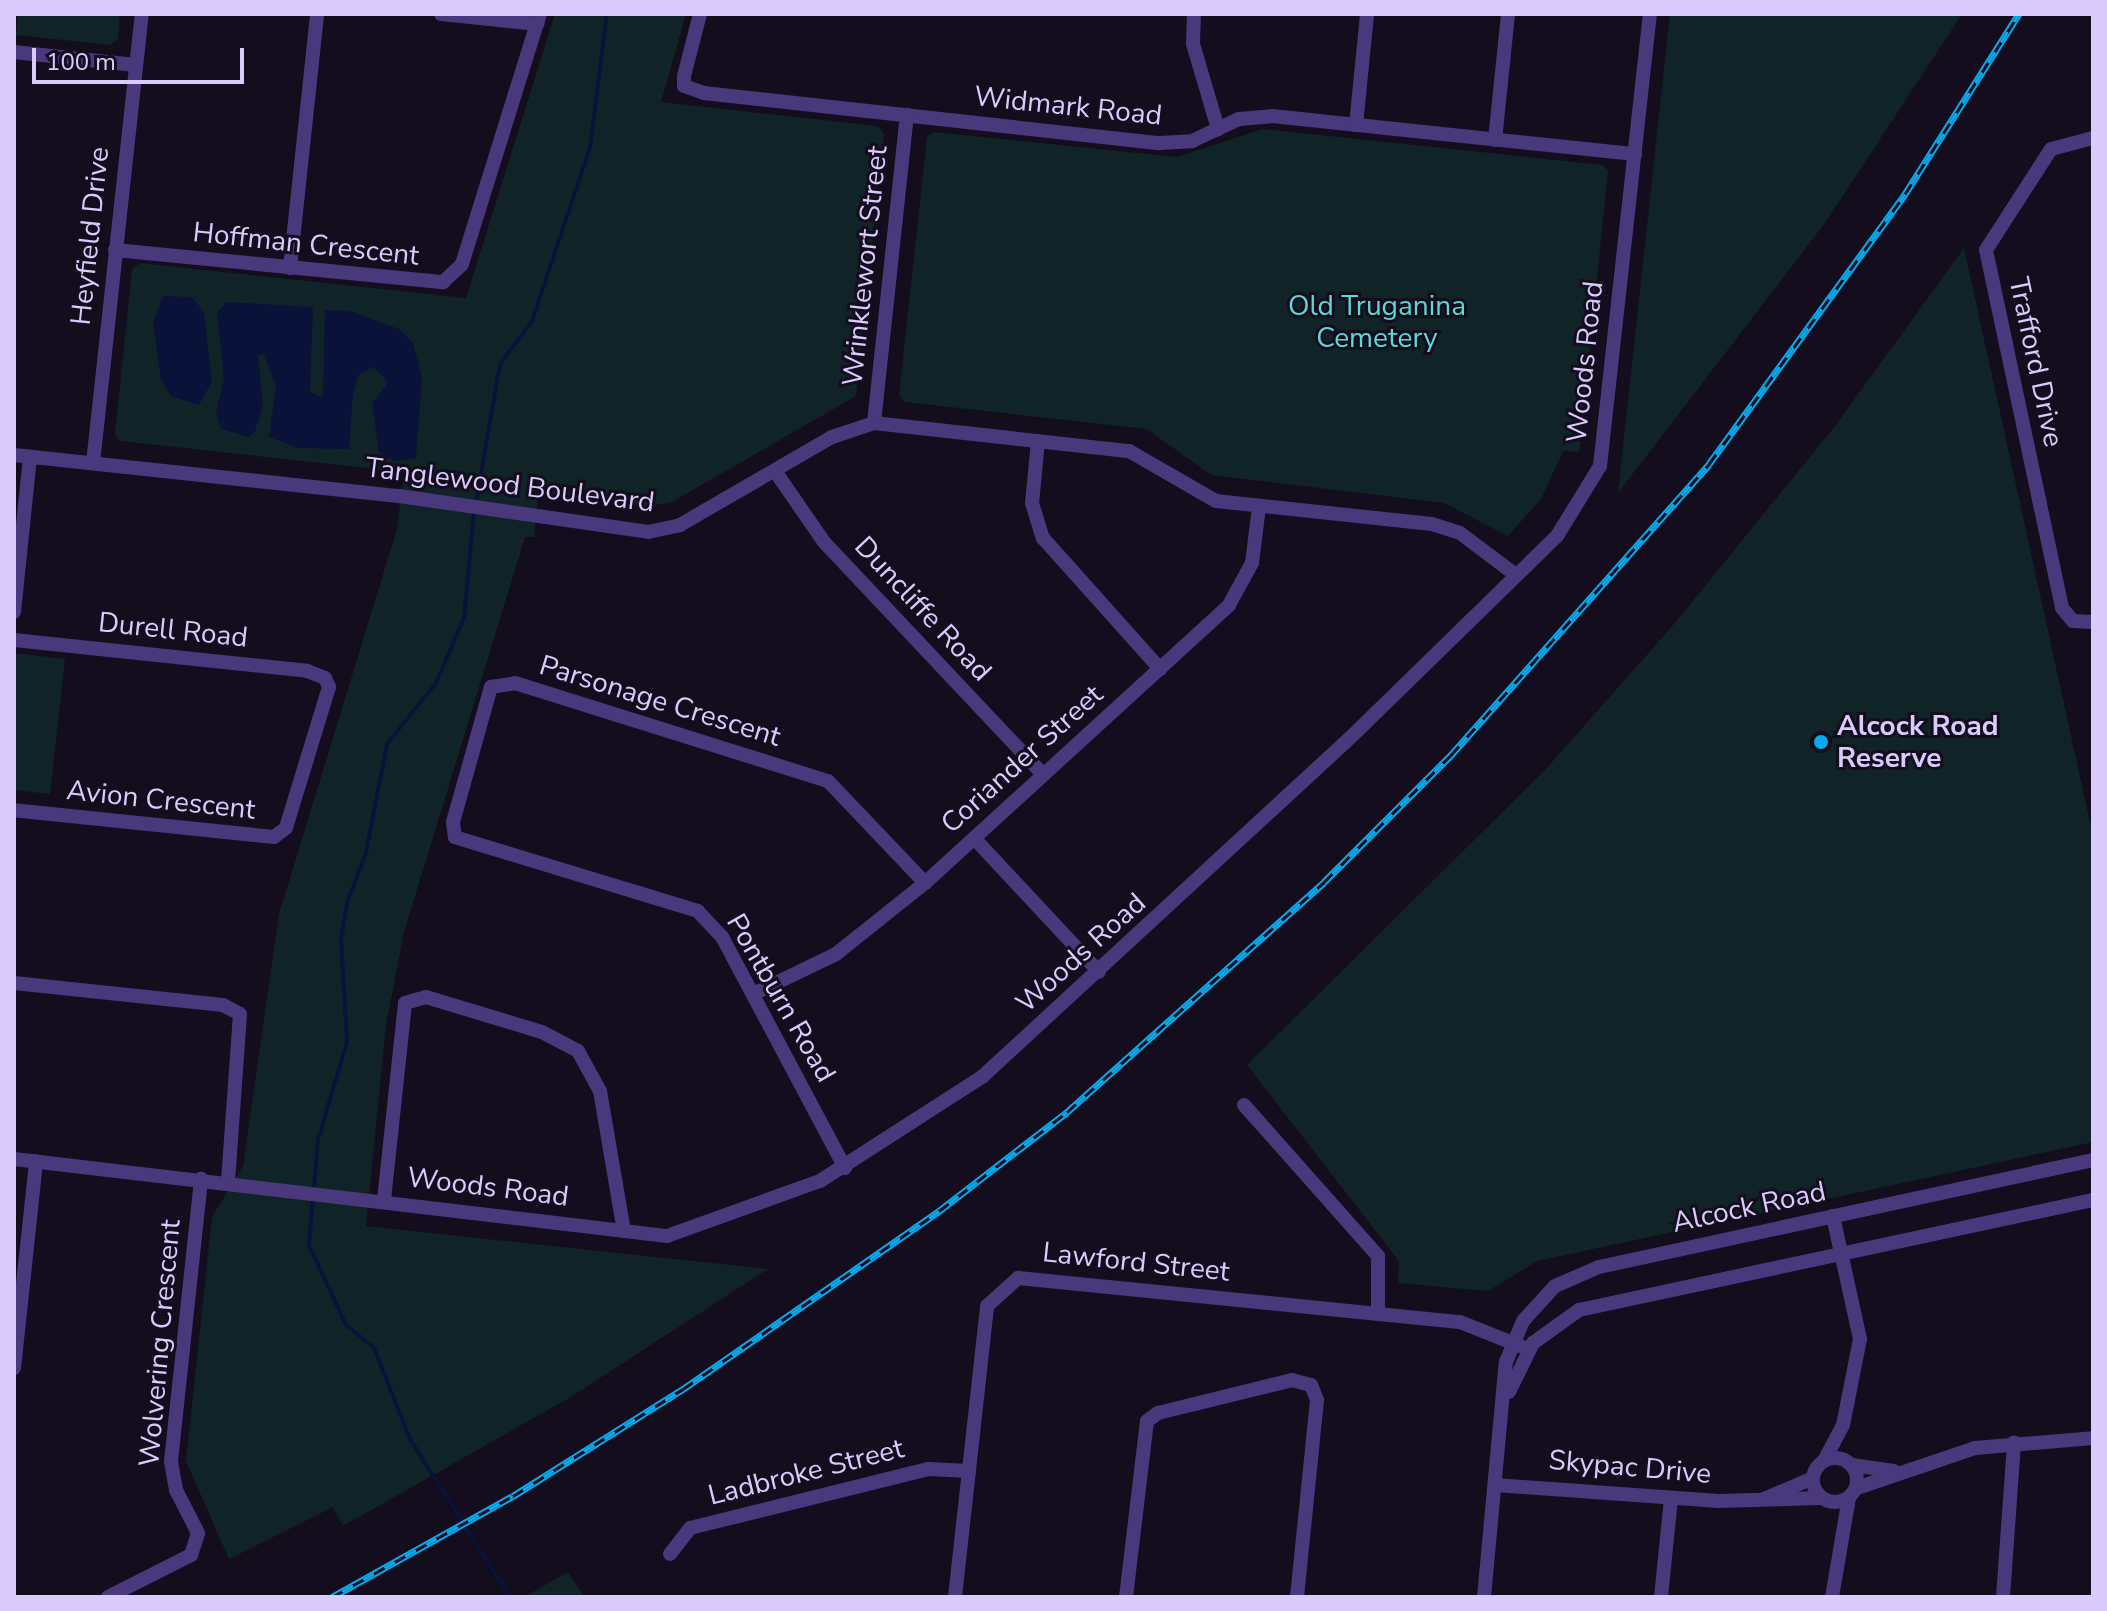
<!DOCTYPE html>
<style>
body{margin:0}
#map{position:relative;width:2107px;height:1611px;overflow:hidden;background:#130d1e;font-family:"Nunito Sans",sans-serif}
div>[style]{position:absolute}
.green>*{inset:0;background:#102428}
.water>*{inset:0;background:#0a123a}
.stream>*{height:4px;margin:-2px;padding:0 2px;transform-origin:2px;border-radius:2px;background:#0a123a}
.minor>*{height:14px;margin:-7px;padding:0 7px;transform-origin:7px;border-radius:7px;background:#49397c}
.minor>.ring{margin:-7px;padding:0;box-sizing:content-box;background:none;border:14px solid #49397c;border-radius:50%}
.rail>*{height:7px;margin-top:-3.5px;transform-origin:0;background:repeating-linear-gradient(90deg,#130d1e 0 12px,#07aaed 0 24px);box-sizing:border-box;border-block:2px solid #07aaed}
.dots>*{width:22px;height:22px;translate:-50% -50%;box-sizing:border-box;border:4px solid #130d1e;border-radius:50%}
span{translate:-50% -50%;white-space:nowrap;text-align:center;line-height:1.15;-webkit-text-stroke:6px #130d1e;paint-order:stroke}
.street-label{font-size:28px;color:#dbcbfd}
.park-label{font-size:28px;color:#5bdad3}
.poi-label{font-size:28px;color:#dbcbfd;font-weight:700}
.left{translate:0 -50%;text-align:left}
.frame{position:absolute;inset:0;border:16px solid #dbcbfd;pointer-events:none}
.scale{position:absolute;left:32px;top:48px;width:212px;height:36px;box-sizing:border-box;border:4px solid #dbcbfd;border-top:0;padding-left:10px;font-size:24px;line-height:28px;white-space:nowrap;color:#dbcbfd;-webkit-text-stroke:6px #130d1e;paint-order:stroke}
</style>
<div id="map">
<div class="green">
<i style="clip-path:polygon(18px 14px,120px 14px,118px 39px,111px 45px,16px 35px)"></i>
<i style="clip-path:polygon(555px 14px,686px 14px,661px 102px,878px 126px,884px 134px,856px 396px,672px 502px,642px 507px,538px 497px,534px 537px,525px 537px,404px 932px,386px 1025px,366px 1226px,768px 1269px,569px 1398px,343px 1526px,333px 1507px,229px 1559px,186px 1461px,212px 1217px,243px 1166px,279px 914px,397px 529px,404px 472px,120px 441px,115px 434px,132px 269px,140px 263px,466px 298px)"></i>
<i style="clip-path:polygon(1670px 14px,1962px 14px,1825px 223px,1618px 493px)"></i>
<i style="clip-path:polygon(1263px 129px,1603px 165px,1608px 171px,1579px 452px,1563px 451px,1541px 499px,1508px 536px,1444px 503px,1211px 475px,1147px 429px,905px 402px,899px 395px,927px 137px,934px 132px,1177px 157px)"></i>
<i style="clip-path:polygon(1964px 248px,2093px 836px,2093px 1142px,1537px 1261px,1488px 1291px,1398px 1283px,1399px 1261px,1247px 1065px,1545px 770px,1675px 623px,1835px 426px)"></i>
<i style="clip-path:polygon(14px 653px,65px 659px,50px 794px,14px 790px)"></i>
<i style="clip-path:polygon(568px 1572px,584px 1597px,524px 1597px)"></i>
</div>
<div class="water">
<i style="clip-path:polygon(163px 296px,192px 297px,204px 312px,212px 381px,199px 405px,171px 396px,161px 380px,153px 323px)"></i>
<i style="clip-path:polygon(226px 302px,313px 307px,310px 391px,317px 396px,323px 396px,325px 310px,351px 311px,399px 329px,413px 343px,422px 378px,416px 458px,395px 461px,379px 453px,372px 403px,388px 383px,374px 367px,359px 374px,353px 393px,349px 449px,298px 448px,269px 437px,276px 386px,263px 353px,258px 356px,263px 406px,255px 431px,249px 437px,221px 429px,216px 412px,224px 378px,217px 313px)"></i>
</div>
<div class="stream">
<i style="left:476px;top:503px;width:141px;rotate:-80.2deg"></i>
<i style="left:500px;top:364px;width:54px;rotate:-53.3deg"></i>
<i style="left:532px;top:321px;width:182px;rotate:-71.5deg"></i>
<i style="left:590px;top:148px;width:135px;rotate:-82.8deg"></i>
<i style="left:474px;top:511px;width:107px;rotate:95.3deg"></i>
<i style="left:464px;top:618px;width:71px;rotate:113.3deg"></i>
<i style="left:436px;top:683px;width:78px;rotate:128.8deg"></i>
<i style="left:387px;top:744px;width:111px;rotate:100.9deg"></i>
<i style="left:366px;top:853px;width:53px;rotate:110.8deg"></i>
<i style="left:347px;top:903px;width:37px;rotate:99deg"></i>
<i style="left:341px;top:940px;width:102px;rotate:86.6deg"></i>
<i style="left:347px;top:1042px;width:102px;rotate:106.5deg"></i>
<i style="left:318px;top:1140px;width:105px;rotate:94.9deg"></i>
<i style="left:309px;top:1245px;width:88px;rotate:65.2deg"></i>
<i style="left:346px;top:1325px;width:36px;rotate:39deg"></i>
<i style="left:374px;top:1348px;width:98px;rotate:68.4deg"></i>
<i style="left:410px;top:1439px;width:187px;rotate:57.7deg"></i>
</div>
<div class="minor">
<i style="left:441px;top:14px;width:97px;rotate:5.9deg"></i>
<i style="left:700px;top:14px;width:64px;rotate:104.5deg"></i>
<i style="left:684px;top:76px;width:10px;rotate:90deg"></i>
<i style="left:684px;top:86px;width:21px;rotate:19deg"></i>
<i style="left:704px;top:93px;width:458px;rotate:6.3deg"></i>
<i style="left:1159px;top:143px;width:33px;rotate:-3deg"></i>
<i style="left:1192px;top:141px;width:52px;rotate:-25.1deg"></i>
<i style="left:1239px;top:119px;width:33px;rotate:-5deg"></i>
<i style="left:1272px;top:116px;width:365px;rotate:6deg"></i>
<i style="left:1194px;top:14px;width:30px;rotate:92deg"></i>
<i style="left:1193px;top:44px;width:89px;rotate:73.6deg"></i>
<i style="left:14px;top:52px;width:122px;rotate:6.1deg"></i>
<i style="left:1356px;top:125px;width:112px;rotate:-84.3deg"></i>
<i style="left:2093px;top:138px;width:43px;rotate:165.3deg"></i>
<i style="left:2051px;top:149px;width:120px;rotate:122.8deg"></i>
<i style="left:1986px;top:250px;width:366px;rotate:78deg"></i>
<i style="left:2062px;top:608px;width:17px;rotate:50deg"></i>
<i style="left:2073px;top:621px;width:20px;rotate:3deg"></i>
<i style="left:1495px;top:140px;width:127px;rotate:-84.1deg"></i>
<i style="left:115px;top:250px;width:330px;rotate:5.6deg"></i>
<i style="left:443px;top:282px;width:26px;rotate:-43deg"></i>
<i style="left:462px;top:264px;width:262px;rotate:-72.7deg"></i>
<i style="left:290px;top:268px;width:255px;rotate:-83.9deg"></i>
<i style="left:874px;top:423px;width:310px;rotate:-83.9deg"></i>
<i style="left:1038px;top:441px;width:62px;rotate:95.5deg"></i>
<i style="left:1032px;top:503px;width:37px;rotate:73deg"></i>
<i style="left:1043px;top:538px;width:176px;rotate:48.2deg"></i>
<i style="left:14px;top:455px;width:387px;rotate:6.1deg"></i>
<i style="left:399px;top:496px;width:252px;rotate:8.2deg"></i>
<i style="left:648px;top:532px;width:33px;rotate:-12deg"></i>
<i style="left:680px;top:525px;width:176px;rotate:-30.1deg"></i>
<i style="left:832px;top:437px;width:44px;rotate:-18.4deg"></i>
<i style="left:874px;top:423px;width:257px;rotate:6.3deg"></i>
<i style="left:1129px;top:451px;width:100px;rotate:29.9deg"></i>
<i style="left:1216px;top:501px;width:217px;rotate:6.1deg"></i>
<i style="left:1432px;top:524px;width:29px;rotate:18deg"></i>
<i style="left:1460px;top:533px;width:70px;rotate:36.9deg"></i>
<i style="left:93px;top:463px;width:452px;rotate:-83.8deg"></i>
<i style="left:775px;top:471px;width:86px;rotate:55.4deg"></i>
<i style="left:824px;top:542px;width:319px;rotate:46.7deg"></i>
<i style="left:14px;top:612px;width:156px;rotate:-84.1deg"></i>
<i style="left:14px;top:640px;width:295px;rotate:6deg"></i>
<i style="left:307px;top:671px;width:19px;rotate:21deg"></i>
<i style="left:325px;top:678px;width:10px;rotate:66deg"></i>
<i style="left:329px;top:687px;width:147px;rotate:107deg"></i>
<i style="left:286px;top:828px;width:15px;rotate:143deg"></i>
<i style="left:274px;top:837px;width:261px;rotate:-174.1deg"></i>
<i style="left:974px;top:838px;width:183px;rotate:47deg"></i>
<i style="left:14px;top:983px;width:210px;rotate:6deg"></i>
<i style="left:223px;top:1005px;width:19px;rotate:28deg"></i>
<i style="left:240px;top:1014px;width:168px;rotate:94.1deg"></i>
<i style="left:753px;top:994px;width:92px;rotate:-25.7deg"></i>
<i style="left:836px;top:954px;width:114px;rotate:-38.6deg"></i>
<i style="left:925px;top:883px;width:412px;rotate:-42.4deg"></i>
<i style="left:1229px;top:605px;width:48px;rotate:-61.3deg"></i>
<i style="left:1252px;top:563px;width:56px;rotate:-82.9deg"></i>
<i style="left:1244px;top:1105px;width:202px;rotate:48.4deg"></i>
<i style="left:1378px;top:1256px;width:58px;rotate:90deg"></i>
<i style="left:14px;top:1159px;width:658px;rotate:6.73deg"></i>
<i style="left:667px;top:1236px;width:163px;rotate:-19.8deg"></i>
<i style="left:820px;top:1181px;width:193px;rotate:-32.7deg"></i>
<i style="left:982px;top:1077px;width:503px;rotate:-42.66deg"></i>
<i style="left:1352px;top:736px;width:286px;rotate:-44.3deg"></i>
<i style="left:1557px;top:536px;width:82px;rotate:-58.4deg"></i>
<i style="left:1600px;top:466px;width:455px;rotate:-83.7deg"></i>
<i style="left:845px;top:1168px;width:262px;rotate:-118deg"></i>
<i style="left:722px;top:937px;width:35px;rotate:-133deg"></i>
<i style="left:698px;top:911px;width:254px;rotate:-163.1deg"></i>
<i style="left:455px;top:837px;width:15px;rotate:-98deg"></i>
<i style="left:453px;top:822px;width:140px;rotate:-74.3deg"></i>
<i style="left:491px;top:687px;width:24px;rotate:-9deg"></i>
<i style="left:515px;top:683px;width:328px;rotate:17.4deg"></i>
<i style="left:828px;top:781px;width:141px;rotate:46.4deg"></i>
<i style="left:384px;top:1200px;width:198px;rotate:-83.9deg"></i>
<i style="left:405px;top:1003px;width:22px;rotate:-16deg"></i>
<i style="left:426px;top:997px;width:121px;rotate:16.8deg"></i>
<i style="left:542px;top:1032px;width:41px;rotate:27.8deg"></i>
<i style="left:578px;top:1051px;width:46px;rotate:61.2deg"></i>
<i style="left:600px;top:1091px;width:142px;rotate:80.3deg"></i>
<i style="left:14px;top:1368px;width:208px;rotate:-83.9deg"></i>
<i style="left:1509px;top:1392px;width:55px;rotate:-63.9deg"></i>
<i style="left:1533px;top:1343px;width:57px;rotate:-35.7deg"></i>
<i style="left:1579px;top:1310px;width:526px;rotate:-12.08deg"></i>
<i class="ring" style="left:1813px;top:1458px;width:30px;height:30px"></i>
<i style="left:1824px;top:1461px;width:41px;rotate:-62.2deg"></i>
<i style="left:1843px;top:1425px;width:88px;rotate:-78.8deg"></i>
<i style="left:1860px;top:1339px;width:126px;rotate:-102.4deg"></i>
<i style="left:1852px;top:1465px;width:42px;rotate:8.1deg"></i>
<i style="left:1495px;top:1485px;width:224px;rotate:4.1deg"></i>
<i style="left:1718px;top:1501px;width:103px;rotate:-1.7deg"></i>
<i style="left:1857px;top:1488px;width:125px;rotate:-18.7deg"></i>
<i style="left:1975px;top:1448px;width:118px;rotate:-4.8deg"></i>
<i style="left:1764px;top:1499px;width:53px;rotate:-23.2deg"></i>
<i style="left:670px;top:1554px;width:33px;rotate:-52deg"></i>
<i style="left:690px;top:1528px;width:246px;rotate:-13.9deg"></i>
<i style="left:929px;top:1469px;width:40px;rotate:2.9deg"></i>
<i style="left:108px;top:1597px;width:93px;rotate:-26.8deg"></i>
<i style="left:191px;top:1555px;width:23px;rotate:-72deg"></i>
<i style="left:198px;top:1533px;width:48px;rotate:-117.1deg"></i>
<i style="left:176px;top:1490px;width:29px;rotate:-100deg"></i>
<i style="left:171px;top:1461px;width:284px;rotate:-83.9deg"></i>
<i style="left:955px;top:1597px;width:293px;rotate:-83.7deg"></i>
<i style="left:987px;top:1306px;width:42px;rotate:-42.1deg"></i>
<i style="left:1018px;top:1278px;width:444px;rotate:5.7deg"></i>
<i style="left:1460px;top:1322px;width:73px;rotate:21.7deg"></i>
<i style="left:1126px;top:1597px;width:177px;rotate:-83.2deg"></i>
<i style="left:1147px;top:1421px;width:14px;rotate:-36deg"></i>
<i style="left:1158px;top:1413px;width:138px;rotate:-13.8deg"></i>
<i style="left:1292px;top:1380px;width:20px;rotate:15deg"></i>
<i style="left:1311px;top:1385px;width:16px;rotate:68deg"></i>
<i style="left:1317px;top:1400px;width:198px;rotate:95.8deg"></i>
<i style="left:1484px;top:1597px;width:236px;rotate:-84.7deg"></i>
<i style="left:1506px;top:1362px;width:44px;rotate:-67.5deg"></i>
<i style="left:1523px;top:1321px;width:47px;rotate:-47.6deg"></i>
<i style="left:1555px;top:1286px;width:48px;rotate:-23.4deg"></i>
<i style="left:1599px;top:1267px;width:505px;rotate:-12.22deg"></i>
<i style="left:1661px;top:1597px;width:99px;rotate:-84.2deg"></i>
<i style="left:1832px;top:1597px;width:100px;rotate:-80.3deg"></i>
<i style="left:2003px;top:1597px;width:155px;rotate:-85.9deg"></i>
</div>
<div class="rail">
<i style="left:332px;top:1597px;width:207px;rotate:-29.2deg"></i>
<i style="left:513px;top:1496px;width:201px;rotate:-32.2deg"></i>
<i style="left:683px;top:1389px;width:312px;rotate:-34.8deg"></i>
<i style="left:939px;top:1211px;width:162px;rotate:-37.7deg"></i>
<i style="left:1067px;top:1112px;width:345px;rotate:-41.8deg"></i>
<i style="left:1324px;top:882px;width:180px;rotate:-45deg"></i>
<i style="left:1451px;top:755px;width:389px;rotate:-48.4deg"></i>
<i style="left:1709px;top:464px;width:334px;rotate:-54deg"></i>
<i style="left:1905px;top:194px;width:213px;rotate:-57.7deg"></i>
</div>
<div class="dots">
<i style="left:1821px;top:742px;background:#07aaed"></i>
</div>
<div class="street-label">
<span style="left:1068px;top:106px;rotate:6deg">Widmark Road</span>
<span style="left:90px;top:236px;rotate:-84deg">Heyfield Drive</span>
<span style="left:306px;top:244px;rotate:6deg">Hoffman Crescent</span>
<span style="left:865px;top:266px;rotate:-84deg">Wrinklewort Street</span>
<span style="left:1585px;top:362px;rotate:-84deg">Woods Road</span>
<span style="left:2036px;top:362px;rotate:78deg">Trafford Drive</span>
<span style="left:510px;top:485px;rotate:7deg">Tanglewood Boulevard</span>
<span style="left:923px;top:609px;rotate:47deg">Duncliffe Road</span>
<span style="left:173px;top:630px;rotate:6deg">Durell Road</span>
<span style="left:660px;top:701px;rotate:17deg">Parsonage Crescent</span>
<span style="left:1022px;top:759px;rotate:-42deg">Coriander Street</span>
<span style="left:161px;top:800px;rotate:6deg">Avion Crescent</span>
<span style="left:1081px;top:953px;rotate:-42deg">Woods Road</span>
<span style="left:781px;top:998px;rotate:60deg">Pontburn Road</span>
<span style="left:488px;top:1187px;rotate:7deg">Woods Road</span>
<span style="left:1749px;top:1207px;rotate:-12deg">Alcock Road</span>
<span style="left:1136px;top:1262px;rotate:6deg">Lawford Street</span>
<span style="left:160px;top:1343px;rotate:-85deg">Wolvering Crescent</span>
<span style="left:1630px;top:1467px;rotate:5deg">Skypac Drive</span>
<span style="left:806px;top:1472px;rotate:-14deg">Ladbroke Street</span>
</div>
<div class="park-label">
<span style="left:1377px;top:322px">Old Truganina<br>Cemetery</span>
</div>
<div class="poi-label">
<span class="left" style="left:1837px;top:742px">Alcock Road<br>Reserve</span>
</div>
<div class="frame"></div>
<div class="scale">100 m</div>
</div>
